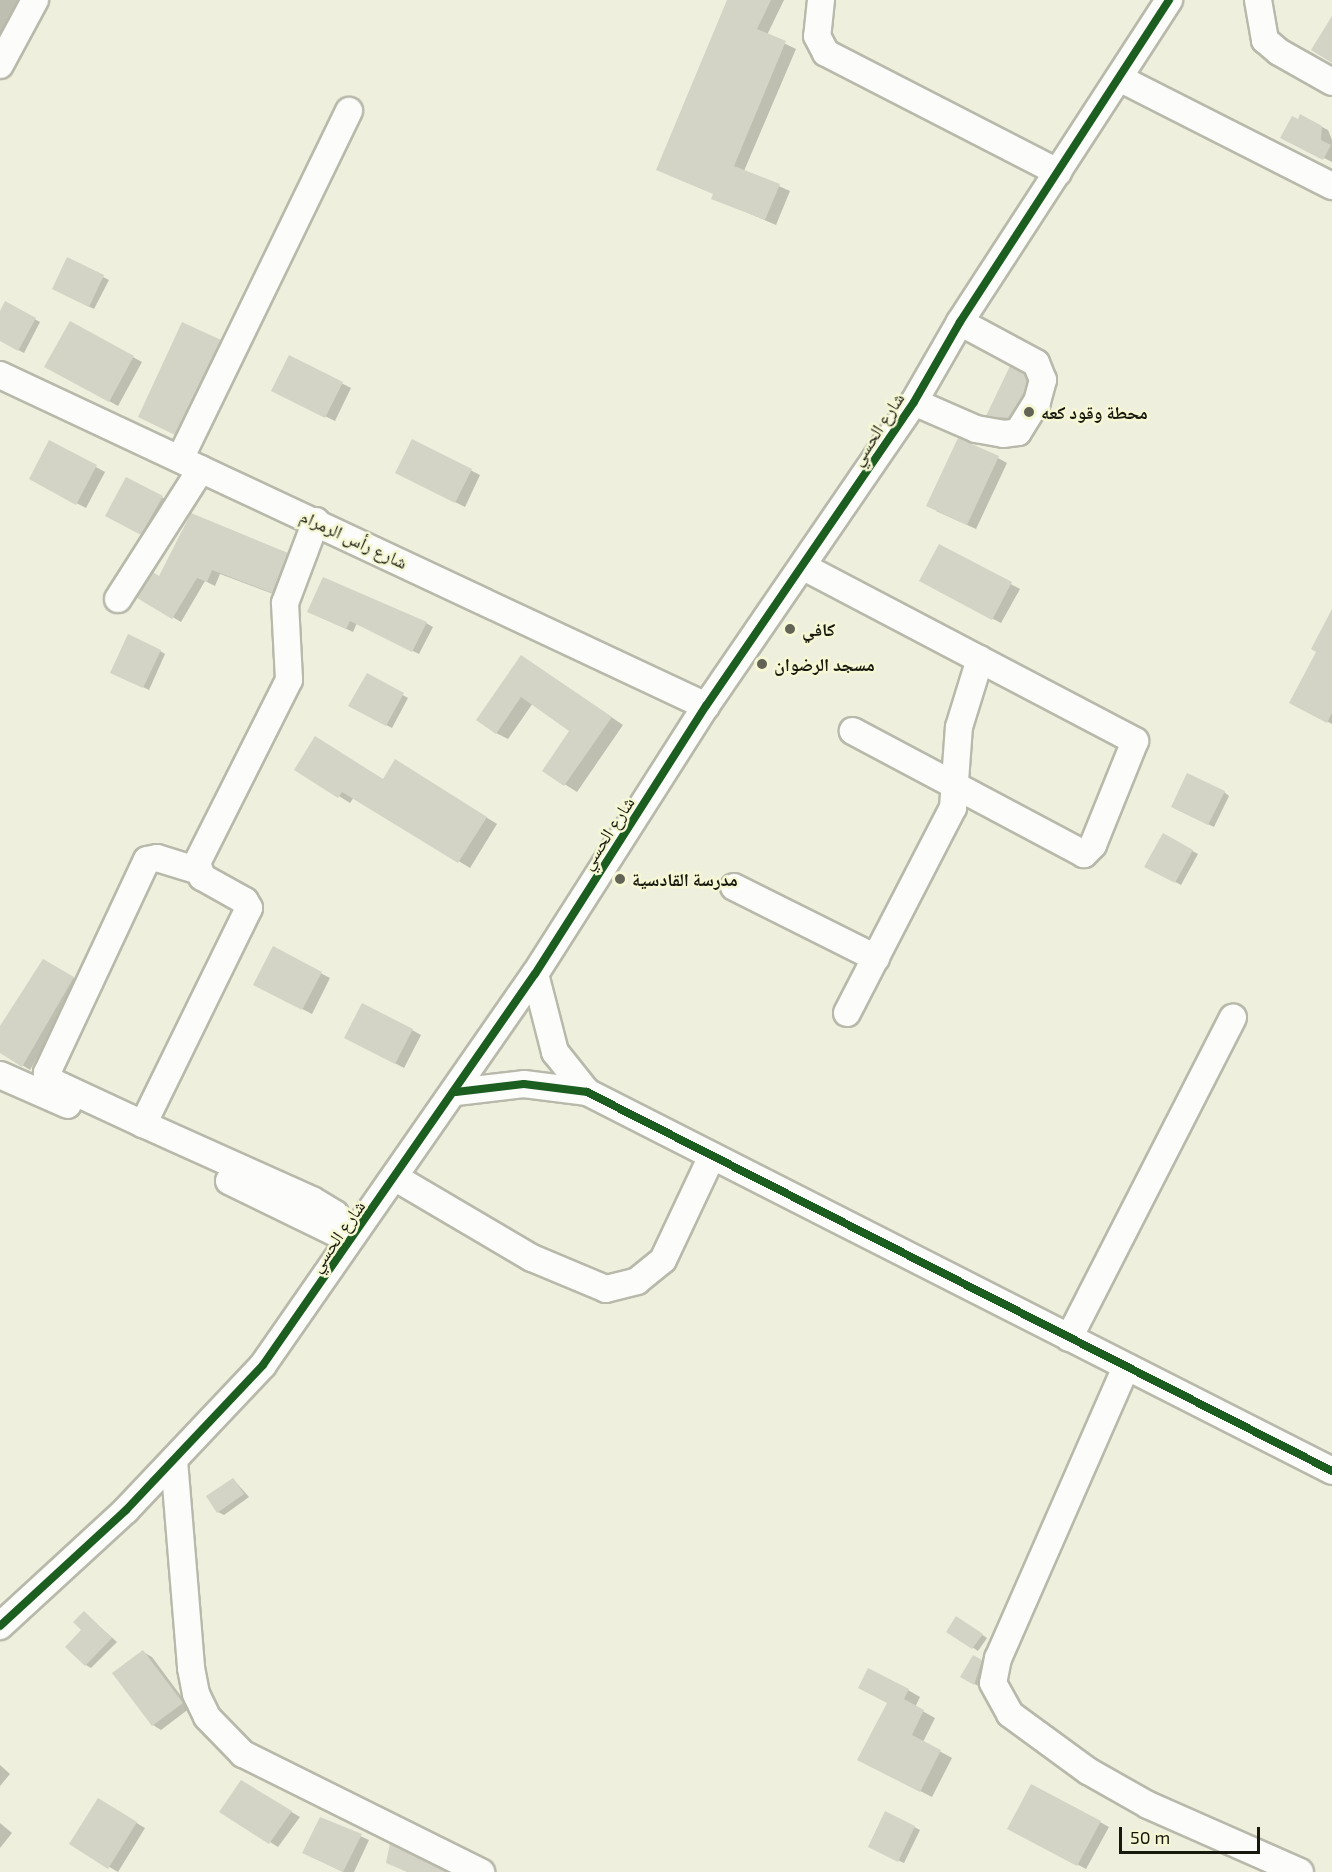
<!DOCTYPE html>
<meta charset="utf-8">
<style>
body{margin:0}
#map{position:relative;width:1332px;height:1872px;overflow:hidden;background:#eeefdd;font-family:"Exo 2","Noto Naskh Arabic",sans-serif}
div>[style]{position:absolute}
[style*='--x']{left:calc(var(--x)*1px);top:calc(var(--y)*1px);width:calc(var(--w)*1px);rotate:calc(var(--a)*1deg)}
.shadow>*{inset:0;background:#0003}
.building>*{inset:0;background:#d3d4c6}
.roads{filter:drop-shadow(2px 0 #b8b9aa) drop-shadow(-2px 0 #b8b9aa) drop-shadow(0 2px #b8b9aa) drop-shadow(0 -2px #b8b9aa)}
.minor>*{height:26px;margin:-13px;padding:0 13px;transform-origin:13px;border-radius:13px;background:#fcfdfa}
.cycleway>*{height:8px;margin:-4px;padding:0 4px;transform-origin:4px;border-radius:4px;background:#1b5e20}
.dots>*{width:16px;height:16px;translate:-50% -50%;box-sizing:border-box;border:3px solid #f5f7d5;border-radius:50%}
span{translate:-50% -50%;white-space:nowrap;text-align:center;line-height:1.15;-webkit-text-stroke:5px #f5f7d5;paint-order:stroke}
.poi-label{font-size:18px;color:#18190d;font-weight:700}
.left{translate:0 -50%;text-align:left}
.street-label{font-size:18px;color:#18190d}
.scale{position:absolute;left:1119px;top:1827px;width:141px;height:27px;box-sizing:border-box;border:3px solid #18190d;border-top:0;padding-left:8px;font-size:18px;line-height:21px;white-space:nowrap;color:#18190d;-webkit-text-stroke:4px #f5f7d5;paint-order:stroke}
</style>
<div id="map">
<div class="shadow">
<i style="clip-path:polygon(0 0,21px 0,0 41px)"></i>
<i style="clip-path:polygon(727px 0,784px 0,767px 35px,796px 49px,744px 171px,790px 191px,776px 225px,713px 198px)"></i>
<i style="clip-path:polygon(1301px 116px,1328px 130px,1332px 140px,1332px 162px,1288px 140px)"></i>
<i style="clip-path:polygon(68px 259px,109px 280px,94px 309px,59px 292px)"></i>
<i style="clip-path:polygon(5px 303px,40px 322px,24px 353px,0 340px,0 314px)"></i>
<i style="clip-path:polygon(70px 323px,142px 362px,118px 406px,46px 366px)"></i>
<i style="clip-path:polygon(182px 324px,229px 346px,184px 438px,148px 421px)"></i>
<i style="clip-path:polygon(290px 357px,351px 388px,335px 421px,282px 395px)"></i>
<i style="clip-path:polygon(1010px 368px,1033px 380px,1018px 422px,988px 415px)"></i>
<i style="clip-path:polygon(413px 441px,480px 475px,465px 507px,405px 477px)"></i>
<i style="clip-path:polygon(50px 442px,105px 472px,86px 508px,39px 484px)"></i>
<i style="clip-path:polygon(998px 458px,1007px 463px,976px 529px,936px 511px)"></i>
<i style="clip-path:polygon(126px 479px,171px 502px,151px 538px,116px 520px)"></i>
<i style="clip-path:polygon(940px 546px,1020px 589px,1001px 623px,930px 586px)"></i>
<i style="clip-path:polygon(287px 554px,295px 559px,281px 597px,220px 574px,215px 586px,205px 581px,181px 622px,139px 597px,159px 578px)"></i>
<i style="clip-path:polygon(316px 615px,426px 623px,433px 627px,419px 654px,357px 623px,353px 632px)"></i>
<i style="clip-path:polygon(1332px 626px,1332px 724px,1291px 702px)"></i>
<i style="clip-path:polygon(160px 651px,165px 654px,149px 690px,115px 673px)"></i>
<i style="clip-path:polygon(533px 664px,623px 725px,577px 792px,544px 771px,572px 730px,533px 703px,508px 739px,496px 733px)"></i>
<i style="clip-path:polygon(367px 675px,408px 698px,392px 728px,350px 706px)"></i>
<i style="clip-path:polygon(406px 767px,497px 824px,470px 868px,354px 797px,350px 803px,296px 769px,383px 780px)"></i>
<i style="clip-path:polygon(1224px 792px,1229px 796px,1214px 827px,1178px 810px)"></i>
<i style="clip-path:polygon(1163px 835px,1198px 854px,1181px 885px,1146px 866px)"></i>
<i style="clip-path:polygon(274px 949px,330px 978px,312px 1014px,264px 989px)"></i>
<i style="clip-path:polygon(43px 961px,81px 982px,30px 1070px,0 1051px,0 1029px)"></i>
<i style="clip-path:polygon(412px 1030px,421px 1035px,404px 1068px,355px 1042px)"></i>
<i style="clip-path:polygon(233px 1479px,249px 1497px,224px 1515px,218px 1512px)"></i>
<i style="clip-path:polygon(84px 1613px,117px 1642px,91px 1668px,86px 1665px)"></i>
<i style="clip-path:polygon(962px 1621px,987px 1638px,978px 1651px,948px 1631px)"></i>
<i style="clip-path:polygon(143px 1652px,152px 1657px,190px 1708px,161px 1730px,153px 1725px)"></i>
<i style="clip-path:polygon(973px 1657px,987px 1664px,980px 1687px,962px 1677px)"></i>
<i style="clip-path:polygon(908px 1690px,920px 1697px,915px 1707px,935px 1718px,923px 1742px,952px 1758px,932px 1797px,871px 1766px,888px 1703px)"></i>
<i style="clip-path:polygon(0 1765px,10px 1774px,0 1786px)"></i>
<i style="clip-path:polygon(241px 1782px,300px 1817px,278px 1847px,270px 1842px)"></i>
<i style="clip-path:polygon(98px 1800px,145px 1828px,118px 1872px,71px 1844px)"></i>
<i style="clip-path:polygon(321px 1818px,369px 1840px,354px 1872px,343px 1872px,313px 1857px)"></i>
<i style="clip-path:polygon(1100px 1822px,1109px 1827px,1086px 1869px,1018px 1833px)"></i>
<i style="clip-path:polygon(0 1823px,12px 1833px,0 1848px)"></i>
<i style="clip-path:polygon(914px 1827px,920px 1830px,904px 1863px,876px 1850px)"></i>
</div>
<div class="building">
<i style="clip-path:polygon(727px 0,771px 0,757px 29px,786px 41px,734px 166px,780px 184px,765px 220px,711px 199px,713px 194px,656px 170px)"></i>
<i style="clip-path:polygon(1332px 16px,1332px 63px,1311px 50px)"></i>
<i style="clip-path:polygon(1300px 114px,1322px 126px,1321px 140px,1331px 145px,1323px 160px,1280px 138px,1292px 116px,1298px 119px)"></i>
<i style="clip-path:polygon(67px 257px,104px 275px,89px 307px,52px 289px)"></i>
<i style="clip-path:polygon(5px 301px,36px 318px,18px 351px,0 341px,0 311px)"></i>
<i style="clip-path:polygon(70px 321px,134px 356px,109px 402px,44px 367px)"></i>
<i style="clip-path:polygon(182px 322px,221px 340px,175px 435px,138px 417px)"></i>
<i style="clip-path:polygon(289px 355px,343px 382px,325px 418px,271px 391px)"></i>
<i style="clip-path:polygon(1010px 366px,1024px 374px,1027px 381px,1023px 396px,1009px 418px,986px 416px)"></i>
<i style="clip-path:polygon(958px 438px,999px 456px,967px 525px,926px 506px)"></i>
<i style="clip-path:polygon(412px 439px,472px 469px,455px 503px,395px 473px)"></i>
<i style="clip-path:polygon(49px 440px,97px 465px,76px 505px,29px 479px)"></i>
<i style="clip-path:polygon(126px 477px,163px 496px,141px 535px,105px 516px)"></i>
<i style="clip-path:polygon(191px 513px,288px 553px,272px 593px,212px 570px,207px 582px,197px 578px,172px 619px,137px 598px,153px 572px,159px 576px)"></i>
<i style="clip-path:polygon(939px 544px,1012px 582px,992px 620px,919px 581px)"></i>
<i style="clip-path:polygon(323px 577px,427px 622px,412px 652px,350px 621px,346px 629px,307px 612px)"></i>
<i style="clip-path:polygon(1332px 609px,1332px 713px,1327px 723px,1289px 703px,1316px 652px,1311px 649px)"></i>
<i style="clip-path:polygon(128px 634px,161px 650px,143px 688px,110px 673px)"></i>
<i style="clip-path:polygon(521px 655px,612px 717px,564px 786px,542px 771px,569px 731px,521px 697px,496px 734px,476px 720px)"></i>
<i style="clip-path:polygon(367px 673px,404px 693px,386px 726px,348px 706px)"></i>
<i style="clip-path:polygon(315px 736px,383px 779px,395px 759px,487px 817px,458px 863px,342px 792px,338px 798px,294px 770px)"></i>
<i style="clip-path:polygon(1187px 773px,1225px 791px,1208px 825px,1171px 807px)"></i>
<i style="clip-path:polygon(1163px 833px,1193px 850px,1175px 883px,1144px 867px)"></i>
<i style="clip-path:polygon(273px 946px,322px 972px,302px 1010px,253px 985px)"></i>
<i style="clip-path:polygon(43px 959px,74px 977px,22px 1067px,0 1053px,0 1026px)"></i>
<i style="clip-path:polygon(362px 1003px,413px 1029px,395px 1064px,344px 1038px)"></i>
<i style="clip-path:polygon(233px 1478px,244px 1494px,217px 1513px,206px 1496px)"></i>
<i style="clip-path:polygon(84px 1611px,112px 1638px,85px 1666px,65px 1647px,81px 1630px,73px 1622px)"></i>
<i style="clip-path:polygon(956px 1616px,983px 1634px,972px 1649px,946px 1632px)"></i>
<i style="clip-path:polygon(143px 1650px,183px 1703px,152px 1726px,112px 1673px)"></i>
<i style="clip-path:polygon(973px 1655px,982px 1660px,974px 1685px,960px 1677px)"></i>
<i style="clip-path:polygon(868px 1668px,909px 1689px,904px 1699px,924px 1710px,912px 1735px,941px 1750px,920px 1792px,857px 1760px,887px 1703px,858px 1688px)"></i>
<i style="clip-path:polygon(241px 1780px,292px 1811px,269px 1844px,219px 1812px)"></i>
<i style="clip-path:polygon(1031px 1784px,1101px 1821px,1077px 1866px,1007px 1829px)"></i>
<i style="clip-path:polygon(98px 1798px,137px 1822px,108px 1869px,69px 1844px)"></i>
<i style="clip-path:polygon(885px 1811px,915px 1826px,898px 1862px,868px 1847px)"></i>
<i style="clip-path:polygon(320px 1817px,362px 1834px,343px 1872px,302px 1853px)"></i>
<i style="clip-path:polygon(390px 1843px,447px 1872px,407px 1872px,386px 1863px)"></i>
</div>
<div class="roads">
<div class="minor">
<i style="--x:821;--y:0;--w:36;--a:96"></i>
<i style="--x:817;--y:36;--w:19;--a:62"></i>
<i style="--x:826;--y:53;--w:261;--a:27.2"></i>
<i style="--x:1258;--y:0;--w:41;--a:80.1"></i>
<i style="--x:1265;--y:40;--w:18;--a:41"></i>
<i style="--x:1279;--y:52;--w:61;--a:29.5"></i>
<i style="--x:0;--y:65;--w:74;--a:-61.7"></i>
<i style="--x:1119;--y:78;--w:239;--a:26.9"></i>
<i style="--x:0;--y:375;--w:780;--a:25.12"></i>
<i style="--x:914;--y:402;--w:68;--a:23.5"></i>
<i style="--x:976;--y:429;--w:28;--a:10"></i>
<i style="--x:1004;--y:434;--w:14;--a:-8"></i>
<i style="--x:1018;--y:432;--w:36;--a:-58"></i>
<i style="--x:1037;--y:402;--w:23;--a:-75"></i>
<i style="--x:1043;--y:380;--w:18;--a:-112"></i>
<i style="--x:1036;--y:363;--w:86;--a:-151.7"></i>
<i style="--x:180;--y:459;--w:387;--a:-64.1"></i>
<i style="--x:316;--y:521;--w:88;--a:110.7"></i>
<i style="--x:285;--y:603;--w:77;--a:87"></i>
<i style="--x:289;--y:680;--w:205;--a:116.7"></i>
<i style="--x:197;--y:863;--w:15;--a:70"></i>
<i style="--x:202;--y:877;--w:49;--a:29.2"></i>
<i style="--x:245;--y:901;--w:8;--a:60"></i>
<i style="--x:249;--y:908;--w:241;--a:116.1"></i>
<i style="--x:143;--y:1124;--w:185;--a:24.2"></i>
<i style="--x:312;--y:1200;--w:27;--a:31"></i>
<i style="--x:335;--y:1214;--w:21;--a:76"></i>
<i style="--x:804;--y:567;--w:374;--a:27.7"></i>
<i style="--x:1135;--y:741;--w:112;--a:112"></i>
<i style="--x:1093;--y:845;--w:13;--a:135"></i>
<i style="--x:1084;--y:854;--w:262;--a:-152"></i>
<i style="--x:118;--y:599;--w:154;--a:-57.4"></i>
<i style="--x:734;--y:887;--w:159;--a:26.6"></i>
<i style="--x:535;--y:974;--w:81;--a:75.6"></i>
<i style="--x:555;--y:1052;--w:51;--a:51.3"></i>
<i style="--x:847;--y:1013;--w:231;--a:-62.7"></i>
<i style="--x:953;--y:808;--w:81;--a:-85.8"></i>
<i style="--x:959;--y:727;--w:71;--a:-72.8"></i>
<i style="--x:0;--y:1075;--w:74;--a:23.8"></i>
<i style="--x:456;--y:1092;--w:68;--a:-6.7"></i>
<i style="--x:524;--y:1084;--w:64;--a:7.2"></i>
<i style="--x:587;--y:1092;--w:836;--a:26.96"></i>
<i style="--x:143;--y:1124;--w:99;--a:-155"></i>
<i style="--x:53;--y:1082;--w:11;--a:-124"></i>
<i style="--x:47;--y:1073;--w:235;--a:-64.9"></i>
<i style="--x:147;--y:860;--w:10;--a:-11"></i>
<i style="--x:157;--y:858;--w:41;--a:17.1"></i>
<i style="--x:396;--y:1178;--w:158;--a:30.5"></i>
<i style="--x:532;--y:1258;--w:80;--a:22.7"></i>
<i style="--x:606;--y:1289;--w:32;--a:-14"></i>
<i style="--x:637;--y:1281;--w:33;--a:-39"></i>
<i style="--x:663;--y:1260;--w:115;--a:-64.8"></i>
<i style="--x:229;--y:1181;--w:128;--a:26"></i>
<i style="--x:1069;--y:1338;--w:360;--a:-62.9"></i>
<i style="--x:1126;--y:1367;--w:318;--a:113.7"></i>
<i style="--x:998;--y:1658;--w:25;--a:101"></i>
<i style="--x:993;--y:1683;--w:35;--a:61"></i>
<i style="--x:1010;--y:1714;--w:97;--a:36.2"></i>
<i style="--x:1088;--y:1771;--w:69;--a:29.5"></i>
<i style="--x:1148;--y:1805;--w:166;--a:23.8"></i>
<i style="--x:174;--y:1460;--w:209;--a:85.3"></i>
<i style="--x:191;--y:1668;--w:26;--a:79"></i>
<i style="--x:196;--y:1694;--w:25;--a:64"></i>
<i style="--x:207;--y:1717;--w:52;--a:45.8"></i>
<i style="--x:243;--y:1754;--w:266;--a:26.4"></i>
<i style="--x:0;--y:1626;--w:171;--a:-42.6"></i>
<i style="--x:126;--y:1510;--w:199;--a:-46.6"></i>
<i style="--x:263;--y:1365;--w:476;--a:-55.2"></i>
<i style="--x:535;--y:974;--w:318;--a:-57.5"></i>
<i style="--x:706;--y:706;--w:368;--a:-55.6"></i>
<i style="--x:914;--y:402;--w:92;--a:-60.1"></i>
<i style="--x:960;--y:322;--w:384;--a:-57"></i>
</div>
</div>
<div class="cycleway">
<i style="--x:456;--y:1092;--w:68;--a:-6.7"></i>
<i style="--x:524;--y:1084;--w:64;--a:7.2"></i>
<i style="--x:587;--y:1092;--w:836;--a:26.96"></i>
<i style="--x:0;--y:1626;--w:171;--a:-42.6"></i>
<i style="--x:126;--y:1510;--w:199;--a:-46.6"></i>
<i style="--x:263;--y:1365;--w:476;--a:-55.2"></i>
<i style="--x:535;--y:974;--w:318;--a:-57.5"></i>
<i style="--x:706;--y:706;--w:368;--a:-55.6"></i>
<i style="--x:914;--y:402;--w:92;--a:-60.1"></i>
<i style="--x:960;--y:322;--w:384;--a:-57"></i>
</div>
<div class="dots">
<i style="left:1029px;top:412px;background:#636456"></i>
<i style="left:790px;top:629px;background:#636456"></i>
<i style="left:762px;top:664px;background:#636456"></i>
<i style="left:620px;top:879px;background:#636456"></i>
</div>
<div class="poi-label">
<span class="left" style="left:1041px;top:412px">محطة وقود كعه</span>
<span class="left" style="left:802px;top:629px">كافي</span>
<span class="left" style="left:774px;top:664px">مسجد الرضوان</span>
<span class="left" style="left:632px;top:879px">مدرسة القادسية</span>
</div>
<div class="street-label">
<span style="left:877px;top:429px;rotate:-57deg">شارع الحسي</span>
<span style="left:354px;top:539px;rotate:25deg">شارع رأس الرمرام</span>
<span style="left:607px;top:833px;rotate:-57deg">شارع الحسي</span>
<span style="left:337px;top:1236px;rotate:-55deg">شارع الحسي</span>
</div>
<div class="scale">50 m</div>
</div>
